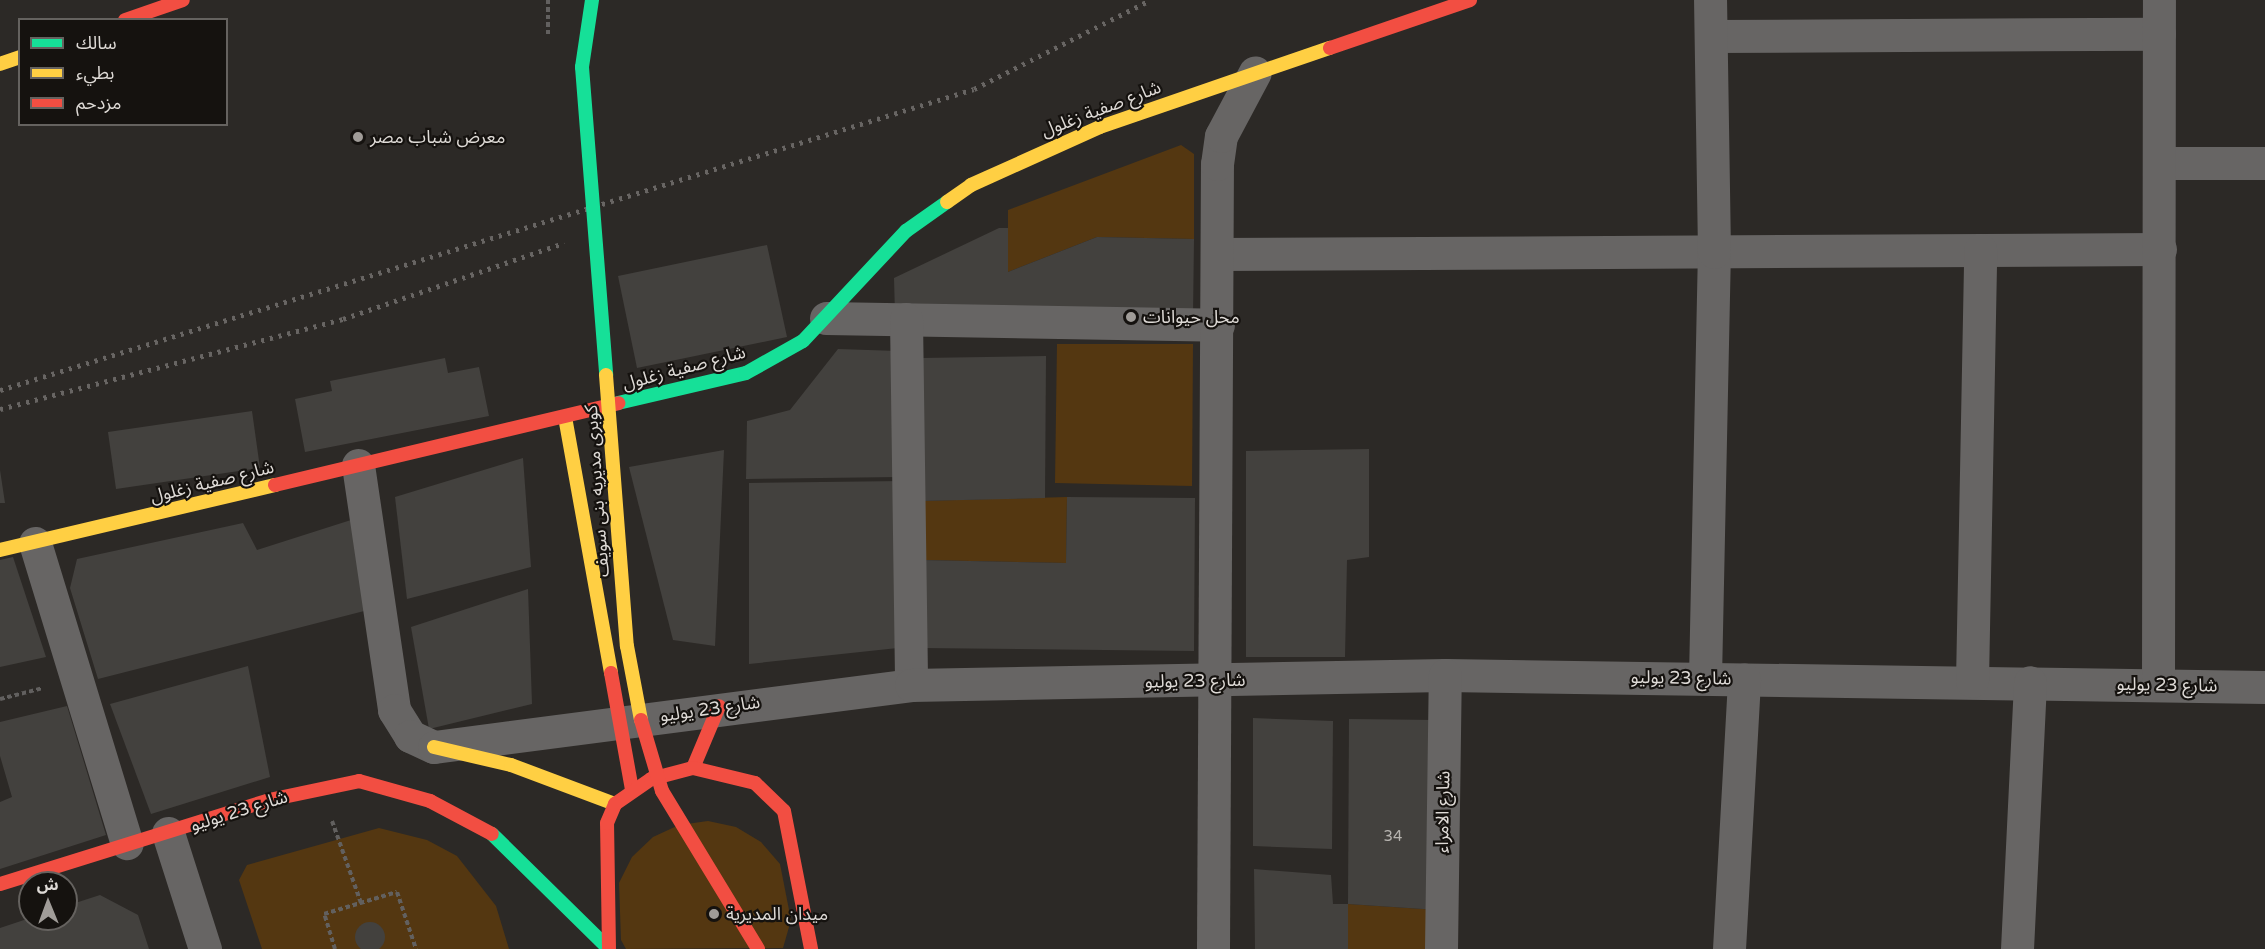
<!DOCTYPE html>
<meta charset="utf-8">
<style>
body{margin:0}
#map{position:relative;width:2265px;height:949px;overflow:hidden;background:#2c2926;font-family:"Varela Round","Noto Sans Arabic",sans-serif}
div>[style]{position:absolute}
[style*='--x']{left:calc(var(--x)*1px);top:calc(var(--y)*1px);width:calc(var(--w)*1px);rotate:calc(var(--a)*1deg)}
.green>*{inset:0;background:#543711}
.building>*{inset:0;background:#43413e}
.round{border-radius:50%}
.path>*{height:4px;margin-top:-2px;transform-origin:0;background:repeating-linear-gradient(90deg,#62605f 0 4.5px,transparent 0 7.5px)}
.street>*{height:33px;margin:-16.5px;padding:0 16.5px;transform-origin:16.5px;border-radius:16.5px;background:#676564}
.fast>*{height:14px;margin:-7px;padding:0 7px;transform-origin:7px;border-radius:7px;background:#16e098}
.slow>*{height:14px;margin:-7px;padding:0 7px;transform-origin:7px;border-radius:7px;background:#ffcf43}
.jam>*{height:14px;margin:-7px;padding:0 7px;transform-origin:7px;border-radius:7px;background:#f24e42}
.rail>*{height:4.5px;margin-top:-2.25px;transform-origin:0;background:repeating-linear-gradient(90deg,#686563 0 3px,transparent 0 9px)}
.fast-bridge>*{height:14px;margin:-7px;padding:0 7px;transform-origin:7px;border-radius:7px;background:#16e098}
.slow-bridge>*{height:14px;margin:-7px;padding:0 7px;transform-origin:7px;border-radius:7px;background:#ffcf43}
.jam-bridge>*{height:14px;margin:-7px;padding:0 7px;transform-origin:7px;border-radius:7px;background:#f24e42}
.dots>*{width:16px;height:16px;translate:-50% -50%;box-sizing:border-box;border:3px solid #15120f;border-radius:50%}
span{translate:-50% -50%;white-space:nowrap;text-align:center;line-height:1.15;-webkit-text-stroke:4.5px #15120f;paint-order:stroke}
.number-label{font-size:15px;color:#b7b4b0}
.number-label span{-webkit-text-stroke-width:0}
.street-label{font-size:18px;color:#dedad6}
.poi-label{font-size:18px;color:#dedad6}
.left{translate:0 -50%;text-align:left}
.legend{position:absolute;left:18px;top:18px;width:210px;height:108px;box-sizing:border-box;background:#15120f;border:2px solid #65625f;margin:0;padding:8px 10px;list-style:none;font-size:18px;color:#dedad6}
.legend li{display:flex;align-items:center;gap:12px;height:30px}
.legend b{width:30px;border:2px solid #65625f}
.north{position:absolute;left:18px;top:871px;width:60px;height:60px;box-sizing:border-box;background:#15120f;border:2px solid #65625f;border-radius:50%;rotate:359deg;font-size:16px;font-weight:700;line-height:24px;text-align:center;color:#dedad6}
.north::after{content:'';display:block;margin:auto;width:21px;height:27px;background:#a09c98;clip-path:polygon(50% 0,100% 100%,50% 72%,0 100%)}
</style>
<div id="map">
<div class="green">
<i style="clip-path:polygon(1181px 145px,1194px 154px,1194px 239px,1097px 237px,1008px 272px,1008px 210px)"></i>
<i style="clip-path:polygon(1057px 344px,1193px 344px,1192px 486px,1055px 483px)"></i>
<i style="clip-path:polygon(1067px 497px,1066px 563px,921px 560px,921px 501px)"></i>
<i style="clip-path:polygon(708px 821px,736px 827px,761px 842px,780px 864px,791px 920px,783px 948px,626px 949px,621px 940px,619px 883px,632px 857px,653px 837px,679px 825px)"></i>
<i style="clip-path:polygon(379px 828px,427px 840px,457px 856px,496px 906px,509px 949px,262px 949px,239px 880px,247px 865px)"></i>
<i style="clip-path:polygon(1348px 904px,1438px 910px,1436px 949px,1348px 949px)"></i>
</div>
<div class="building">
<i style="clip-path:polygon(999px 228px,1008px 228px,1008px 272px,1097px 237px,1194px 239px,1193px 317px,895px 315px,894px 278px)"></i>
<i style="clip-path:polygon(767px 245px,787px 337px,637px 368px,618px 276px)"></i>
<i style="clip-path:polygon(838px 349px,898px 351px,899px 477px,746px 479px,747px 421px,790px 410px)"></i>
<i style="clip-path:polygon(1046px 356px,1045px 498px,921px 501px,921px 358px)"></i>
<i style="clip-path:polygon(445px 358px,448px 373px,479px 367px,489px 416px,305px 452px,295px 399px,332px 391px,330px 381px)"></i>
<i style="clip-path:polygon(252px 411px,260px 468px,116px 489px,108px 432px)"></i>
<i style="clip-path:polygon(1369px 449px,1369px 557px,1347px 560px,1345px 657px,1246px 657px,1246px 451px)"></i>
<i style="clip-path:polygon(724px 450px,715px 646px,673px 640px,629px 467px)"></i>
<i style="clip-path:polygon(523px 458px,531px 567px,407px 599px,395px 497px)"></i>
<i style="clip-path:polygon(0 470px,5px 503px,0 503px)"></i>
<i style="clip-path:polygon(902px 481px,907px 647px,749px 664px,749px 483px)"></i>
<i style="clip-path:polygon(1067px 497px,1195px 498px,1194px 651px,921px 648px,921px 560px,1066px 563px)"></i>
<i style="clip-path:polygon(351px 520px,372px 609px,98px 679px,70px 588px,77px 559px,243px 523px,257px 550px)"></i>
<i style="clip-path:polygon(13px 557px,46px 657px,0 667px,0 560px)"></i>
<i style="clip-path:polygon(528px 589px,532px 704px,429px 729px,411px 627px)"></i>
<i style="clip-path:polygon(248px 666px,270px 777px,151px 814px,110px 704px)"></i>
<i style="clip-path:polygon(67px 706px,106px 835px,0 869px,0 802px,12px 797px,0 756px,0 722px)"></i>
<i style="clip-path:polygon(1253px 718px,1333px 721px,1332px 849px,1253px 846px)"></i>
<i style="clip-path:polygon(1349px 719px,1436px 720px,1438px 910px,1348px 904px)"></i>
<i style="clip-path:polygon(1254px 869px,1331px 875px,1333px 904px,1348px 904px,1348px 949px,1255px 949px)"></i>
<i style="clip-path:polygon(100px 895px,138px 915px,149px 949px,0 949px,0 928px,30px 918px,66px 919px,66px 906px)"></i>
<i class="round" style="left:355px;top:922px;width:30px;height:30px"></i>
</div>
<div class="path">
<i style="--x:548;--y:0;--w:37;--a:90"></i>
<i style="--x:0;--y:699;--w:44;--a:-14.3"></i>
<i style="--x:332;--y:821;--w:87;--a:70.5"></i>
<i style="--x:335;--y:949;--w:37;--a:-107"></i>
<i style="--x:324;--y:914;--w:76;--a:-16.8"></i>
<i style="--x:397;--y:892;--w:60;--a:71.6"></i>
</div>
<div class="street">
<i style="--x:1712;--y:36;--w:447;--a:-0.3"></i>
<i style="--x:2159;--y:163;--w:106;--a:0"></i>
<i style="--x:1217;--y:254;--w:943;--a:-0.3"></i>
<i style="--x:826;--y:318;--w:392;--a:1"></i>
<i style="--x:906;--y:319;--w:366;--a:89.2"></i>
<i style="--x:358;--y:465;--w:248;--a:81.6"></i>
<i style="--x:394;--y:710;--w:31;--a:58"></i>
<i style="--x:410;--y:736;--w:26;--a:25"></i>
<i style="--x:434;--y:747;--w:481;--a:-7.4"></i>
<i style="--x:911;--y:685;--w:534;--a:-1.07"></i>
<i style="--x:1445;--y:675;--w:820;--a:0.84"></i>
<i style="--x:35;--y:543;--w:314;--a:73"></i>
<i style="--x:1705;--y:678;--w:426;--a:-88.8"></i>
<i style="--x:1714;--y:252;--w:252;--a:-90.9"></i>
<i style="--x:1972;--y:681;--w:431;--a:-88.9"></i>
<i style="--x:2158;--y:684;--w:684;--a:-89.92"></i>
<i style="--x:168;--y:833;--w:122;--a:72.3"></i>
<i style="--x:1213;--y:949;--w:785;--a:-89.71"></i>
<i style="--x:1217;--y:164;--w:28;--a:-82"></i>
<i style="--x:1221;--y:136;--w:72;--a:-62"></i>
<i style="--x:1441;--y:949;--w:274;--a:-89.2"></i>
<i style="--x:1729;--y:949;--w:270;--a:-86.8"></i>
<i style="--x:2017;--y:949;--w:267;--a:-87.2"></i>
</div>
<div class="fast">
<i style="--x:618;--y:403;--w:131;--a:-13.2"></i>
<i style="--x:746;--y:373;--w:65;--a:-29.3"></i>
<i style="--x:803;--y:341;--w:151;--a:-46.9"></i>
<i style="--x:906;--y:231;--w:50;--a:-35.3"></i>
<i style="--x:492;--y:834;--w:163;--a:44.5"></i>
</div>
<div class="slow">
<i style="--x:0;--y:64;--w:21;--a:-19"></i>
<i style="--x:947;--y:202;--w:29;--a:-35"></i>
<i style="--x:971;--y:185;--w:141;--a:-24.2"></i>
<i style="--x:1100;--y:127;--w:243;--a:-19"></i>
<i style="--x:565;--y:417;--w:260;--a:79.8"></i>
<i style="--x:0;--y:550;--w:283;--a:-13.3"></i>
<i style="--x:434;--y:747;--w:79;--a:13.2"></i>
<i style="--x:511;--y:765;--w:111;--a:20.6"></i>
</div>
<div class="jam">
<i style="--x:125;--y:20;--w:61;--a:-19"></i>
<i style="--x:1330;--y:48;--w:148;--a:-18.9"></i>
<i style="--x:275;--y:485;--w:353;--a:-13.4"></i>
<i style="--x:611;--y:673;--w:119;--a:79.8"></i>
<i style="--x:693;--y:768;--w:67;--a:-67.2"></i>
<i style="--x:0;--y:884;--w:282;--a:-17.3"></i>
<i style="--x:269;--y:800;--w:92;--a:-11.9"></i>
<i style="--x:359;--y:781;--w:74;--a:15.7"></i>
<i style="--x:430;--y:801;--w:70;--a:28"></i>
<i style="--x:609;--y:949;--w:126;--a:-90.9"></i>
<i style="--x:607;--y:823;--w:21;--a:-67"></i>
<i style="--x:615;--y:804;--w:44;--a:-34.8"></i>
<i style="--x:651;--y:779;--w:43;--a:-14.7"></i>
<i style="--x:693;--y:768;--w:64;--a:13.6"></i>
<i style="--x:755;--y:783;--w:40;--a:44"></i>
<i style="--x:784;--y:811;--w:141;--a:78.9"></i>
</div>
<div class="rail">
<i style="--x:0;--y:390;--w:1019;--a:-17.17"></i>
<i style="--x:974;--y:89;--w:197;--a:-26.8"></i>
<i style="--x:0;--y:409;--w:355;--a:-14.7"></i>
<i style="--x:343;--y:319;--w:234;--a:-19"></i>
</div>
<div class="fast-bridge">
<i style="--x:592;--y:0;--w:68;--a:98.5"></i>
<i style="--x:582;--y:67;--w:309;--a:85.5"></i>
</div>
<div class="slow-bridge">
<i style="--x:606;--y:375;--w:272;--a:85.6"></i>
<i style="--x:627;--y:646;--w:75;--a:79.3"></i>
</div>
<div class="jam-bridge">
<i style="--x:641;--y:720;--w:74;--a:73.5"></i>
<i style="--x:662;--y:791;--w:185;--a:58.7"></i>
</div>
<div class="dots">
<i style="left:358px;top:137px;background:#a09c98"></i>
<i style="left:1131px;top:317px;background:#a09c98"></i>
<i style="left:714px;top:914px;background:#a09c98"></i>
</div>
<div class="number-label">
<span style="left:1393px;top:837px">34</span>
</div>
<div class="street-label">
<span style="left:1101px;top:109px;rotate:-21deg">شارع صفية زغلول</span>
<span style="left:684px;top:368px;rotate:-15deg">شارع صفية زغلول</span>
<span style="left:212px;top:482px;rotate:-14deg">شارع صفية زغلول</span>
<span style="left:597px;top:491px;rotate:-94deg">كوبرى مديريه بنى سويف</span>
<span style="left:1681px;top:678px;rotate:1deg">شارع 23 يوليو</span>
<span style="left:1195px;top:681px;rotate:-1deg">شارع 23 يوليو</span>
<span style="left:2167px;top:685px;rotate:1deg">شارع 23 يوليو</span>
<span style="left:710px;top:709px;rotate:-8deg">شارع 23 يوليو</span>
<span style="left:239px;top:811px;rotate:-17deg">شارع 23 يوليو</span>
<span style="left:1443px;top:812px;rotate:-89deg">شارع الامراء</span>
</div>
<div class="poi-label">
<span class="left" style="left:370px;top:137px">معرض شباب مصر</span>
<span class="left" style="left:1143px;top:317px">محل حيوانات</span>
<span class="left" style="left:726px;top:914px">ميدان المديرية</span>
</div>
<ul class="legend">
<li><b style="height:8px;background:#16e098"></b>سالك</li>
<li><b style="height:8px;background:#ffcf43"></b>بطيء</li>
<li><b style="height:8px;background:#f24e42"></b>مزدحم</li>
</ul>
<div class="north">ش</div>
</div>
